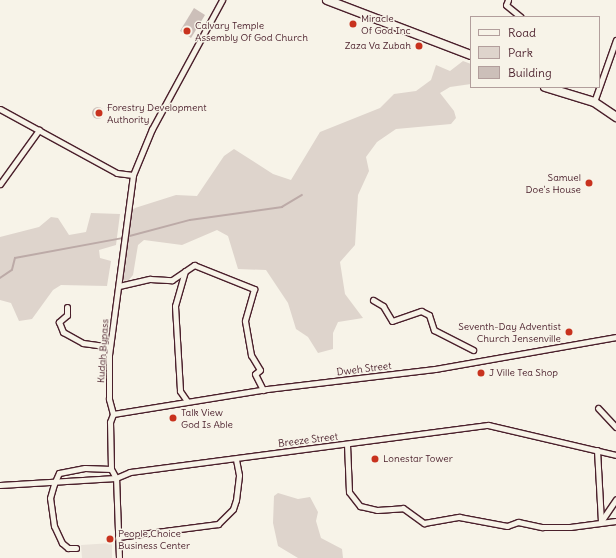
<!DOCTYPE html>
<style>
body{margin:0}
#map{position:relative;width:616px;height:558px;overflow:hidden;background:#f7f3e8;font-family:Delius,sans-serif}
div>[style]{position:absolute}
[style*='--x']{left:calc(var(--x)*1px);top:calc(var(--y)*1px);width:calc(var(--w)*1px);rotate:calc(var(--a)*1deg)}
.built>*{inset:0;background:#eae3da}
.green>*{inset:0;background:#ded4cc}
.stream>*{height:1.5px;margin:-0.75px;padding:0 0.75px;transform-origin:0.75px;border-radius:0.75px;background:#bcaaa7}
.building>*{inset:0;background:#ccbfb9}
.round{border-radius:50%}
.roads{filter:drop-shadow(1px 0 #4a1f2b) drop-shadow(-1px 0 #4a1f2b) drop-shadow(0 1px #4a1f2b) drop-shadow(0 -1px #4a1f2b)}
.minor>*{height:5px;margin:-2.5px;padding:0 2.5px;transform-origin:2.5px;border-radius:2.5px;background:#f7f3e8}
.highway>*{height:8px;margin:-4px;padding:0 4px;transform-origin:4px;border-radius:4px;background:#f7f3e8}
.dots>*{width:11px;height:11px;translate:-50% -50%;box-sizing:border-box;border:2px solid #f7f3e8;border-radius:50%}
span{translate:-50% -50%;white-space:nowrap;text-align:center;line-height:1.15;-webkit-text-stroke:3px #f7f3e8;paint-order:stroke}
.poi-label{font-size:10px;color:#4a1f2b}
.left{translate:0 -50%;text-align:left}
.right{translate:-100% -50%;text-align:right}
.street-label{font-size:10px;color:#4a1f2b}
.legend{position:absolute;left:470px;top:16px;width:130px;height:72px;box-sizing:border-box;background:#f7f3e8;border:1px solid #b29e9c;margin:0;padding:5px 7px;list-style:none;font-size:12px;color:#4a1f2b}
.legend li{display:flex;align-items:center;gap:8px;height:20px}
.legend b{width:20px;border:1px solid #b29e9c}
</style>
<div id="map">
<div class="built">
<i style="clip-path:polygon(112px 543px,112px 558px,82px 558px,81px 545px)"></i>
</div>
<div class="green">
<i style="clip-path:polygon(463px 61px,471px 64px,471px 84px,450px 87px,440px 93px,454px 111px,456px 118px,451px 124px,396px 129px,377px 142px,366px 157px,369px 171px,358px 195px,355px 245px,340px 262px,345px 294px,363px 318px,338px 322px,333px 333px,333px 349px,318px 353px,308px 337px,296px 329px,288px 303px,266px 270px,238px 269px,228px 236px,217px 230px,182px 245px,144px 240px,138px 245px,133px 275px,128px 281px,122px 280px,128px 214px,135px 208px,176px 195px,197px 196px,224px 156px,234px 149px,273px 174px,291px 180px,320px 132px,380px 108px,394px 94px,416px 91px,431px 80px,436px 65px,450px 71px)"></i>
<i style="clip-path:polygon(91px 213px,120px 214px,116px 245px,99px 250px,100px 258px,111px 261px,107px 286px,61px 285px,53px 290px,32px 319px,19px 321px,11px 303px,0 300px,0 237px,39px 227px,51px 217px,58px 218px,69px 235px,86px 232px)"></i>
<i style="clip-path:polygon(278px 493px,298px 499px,310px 497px,318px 512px,316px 521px,321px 538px,342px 549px,343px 558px,298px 558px,278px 546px,273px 523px,274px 496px)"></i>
</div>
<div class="stream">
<i style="--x:126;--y:237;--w:66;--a:-14.9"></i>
<i style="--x:190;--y:220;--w:93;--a:-8"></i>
<i style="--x:282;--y:207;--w:23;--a:-31"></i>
<i style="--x:0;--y:278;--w:14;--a:-34"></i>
<i style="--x:12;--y:270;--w:12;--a:-76"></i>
<i style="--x:15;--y:258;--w:110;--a:-10.5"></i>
</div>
<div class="building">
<i style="clip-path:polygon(194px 8px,205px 15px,191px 38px,180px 31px)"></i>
<i class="round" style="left:92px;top:107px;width:12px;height:12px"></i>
</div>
<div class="roads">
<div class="minor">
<i style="--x:508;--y:0;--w:5;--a:112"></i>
<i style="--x:506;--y:5;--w:19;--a:39"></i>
<i style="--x:594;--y:102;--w:66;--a:-70.5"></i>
<i style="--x:0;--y:109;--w:133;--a:28.7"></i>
<i style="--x:117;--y:173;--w:16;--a:7"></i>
<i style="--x:0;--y:184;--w:67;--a:-54.2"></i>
<i style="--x:185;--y:271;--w:36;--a:106"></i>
<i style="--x:175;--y:306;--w:85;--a:86.6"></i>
<i style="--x:180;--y:391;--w:12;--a:55"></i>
<i style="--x:119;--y:286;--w:32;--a:-13"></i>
<i style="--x:150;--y:279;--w:22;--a:3"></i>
<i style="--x:172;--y:280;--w:27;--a:-34"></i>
<i style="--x:194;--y:265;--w:65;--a:21.8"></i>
<i style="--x:254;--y:289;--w:33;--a:106"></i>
<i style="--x:245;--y:321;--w:35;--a:80"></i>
<i style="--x:251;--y:355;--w:17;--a:59"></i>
<i style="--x:260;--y:370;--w:6;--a:141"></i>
<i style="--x:255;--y:374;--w:18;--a:63"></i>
<i style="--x:373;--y:300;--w:12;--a:31"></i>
<i style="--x:383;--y:306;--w:17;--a:59"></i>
<i style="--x:392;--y:321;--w:31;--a:-19"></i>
<i style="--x:421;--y:311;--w:9;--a:27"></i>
<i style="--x:429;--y:315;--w:16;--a:72"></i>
<i style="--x:434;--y:330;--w:44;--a:27.1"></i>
<i style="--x:67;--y:307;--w:8;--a:90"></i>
<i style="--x:67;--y:315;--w:11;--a:139"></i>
<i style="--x:59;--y:322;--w:11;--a:68"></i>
<i style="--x:63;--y:332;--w:23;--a:29"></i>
<i style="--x:83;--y:343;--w:27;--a:8"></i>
<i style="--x:598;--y:408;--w:26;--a:47"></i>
<i style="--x:113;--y:414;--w:156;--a:-9.2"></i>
<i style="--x:267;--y:389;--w:169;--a:-6.8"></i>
<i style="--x:435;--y:369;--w:184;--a:-10"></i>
<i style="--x:347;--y:444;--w:48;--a:87.6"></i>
<i style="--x:349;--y:492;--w:18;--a:52"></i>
<i style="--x:360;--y:506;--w:17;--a:13"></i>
<i style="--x:377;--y:510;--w:26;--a:-4"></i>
<i style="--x:403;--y:508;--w:26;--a:36"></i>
<i style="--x:424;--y:523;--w:36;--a:-10"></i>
<i style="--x:459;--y:517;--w:49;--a:10.6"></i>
<i style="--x:507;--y:526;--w:12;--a:-20"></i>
<i style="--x:518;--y:522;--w:25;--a:12"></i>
<i style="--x:542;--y:527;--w:28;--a:0"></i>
<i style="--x:570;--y:527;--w:46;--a:-7.4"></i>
<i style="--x:597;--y:450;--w:71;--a:86.8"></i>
<i style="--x:0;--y:485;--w:116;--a:-3.5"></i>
<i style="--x:116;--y:478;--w:15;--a:-23"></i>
<i style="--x:130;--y:472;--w:361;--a:-7.5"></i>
<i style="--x:488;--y:425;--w:131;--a:13.2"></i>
<i style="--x:602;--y:520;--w:25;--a:-56"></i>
<i style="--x:118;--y:537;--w:101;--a:-7.4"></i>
<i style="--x:218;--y:524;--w:21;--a:-45"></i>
<i style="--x:233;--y:509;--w:9;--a:-72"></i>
<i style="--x:236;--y:500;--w:25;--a:-83"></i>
<i style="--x:239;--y:475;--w:15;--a:-101"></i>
<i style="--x:76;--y:548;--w:8;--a:180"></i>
<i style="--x:68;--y:548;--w:8;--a:-140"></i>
<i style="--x:62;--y:543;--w:19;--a:-115"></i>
<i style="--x:54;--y:526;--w:28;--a:-98"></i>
<i style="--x:50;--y:498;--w:15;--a:-74"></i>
<i style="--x:54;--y:484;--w:12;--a:-66"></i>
<i style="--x:59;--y:473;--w:26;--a:-11"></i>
<i style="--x:85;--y:468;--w:26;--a:2"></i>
<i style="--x:119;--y:558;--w:80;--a:-92.1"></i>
<i style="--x:116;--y:478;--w:10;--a:-119"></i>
<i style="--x:111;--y:469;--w:47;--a:-91.2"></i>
<i style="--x:110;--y:422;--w:9;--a:-69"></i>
<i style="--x:113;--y:414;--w:16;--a:-105"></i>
<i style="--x:109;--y:399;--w:44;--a:-90"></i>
<i style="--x:109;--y:355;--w:182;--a:-82.4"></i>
<i style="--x:133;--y:175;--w:50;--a:-67.6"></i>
<i style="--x:152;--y:129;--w:147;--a:-61.5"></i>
</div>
<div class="highway">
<i style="--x:327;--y:0;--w:154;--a:20.9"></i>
<i style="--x:545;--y:87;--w:51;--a:17"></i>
<i style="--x:594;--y:102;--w:27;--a:34"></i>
</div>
</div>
<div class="dots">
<i style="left:353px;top:24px;background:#c8321e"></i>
<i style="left:187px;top:31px;background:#c8321e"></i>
<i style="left:419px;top:46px;background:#c8321e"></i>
<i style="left:99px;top:113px;background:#c8321e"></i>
<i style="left:589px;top:183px;background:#c8321e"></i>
<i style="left:569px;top:332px;background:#c8321e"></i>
<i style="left:481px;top:373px;background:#c8321e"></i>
<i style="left:173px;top:418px;background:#c8321e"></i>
<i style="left:375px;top:459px;background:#c8321e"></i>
<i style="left:110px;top:539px;background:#c8321e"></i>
</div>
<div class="poi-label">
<span class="left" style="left:361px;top:24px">Miracle<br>Of God Inc</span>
<span class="left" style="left:195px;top:31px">Calvary Temple<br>Assembly Of God Church</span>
<span class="right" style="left:411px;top:46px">Zaza Va Zubah</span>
<span class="left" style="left:107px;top:113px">Forestry Development<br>Authority</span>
<span class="right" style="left:581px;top:183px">Samuel<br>Doe's House</span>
<span class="right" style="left:561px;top:332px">Seventh-Day Adventist<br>Church Jensenville</span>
<span class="left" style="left:489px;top:373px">J Ville Tea Shop</span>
<span class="left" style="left:181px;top:418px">Talk View<br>God Is Able</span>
<span class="left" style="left:383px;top:459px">Lonestar Tower</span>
<span class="left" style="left:118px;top:539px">People Choice<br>Business Center</span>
</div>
<div class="street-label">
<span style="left:103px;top:351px;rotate:-86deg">Kudah Bypass</span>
<span style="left:364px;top:369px;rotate:-7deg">Dweh Street</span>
<span style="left:308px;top:440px;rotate:-7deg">Breeze Street</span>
</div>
<ul class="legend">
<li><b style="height:5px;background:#f7f3e8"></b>Road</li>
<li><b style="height:11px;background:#ded4cc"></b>Park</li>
<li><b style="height:11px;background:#ccbfb9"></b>Building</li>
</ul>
</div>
